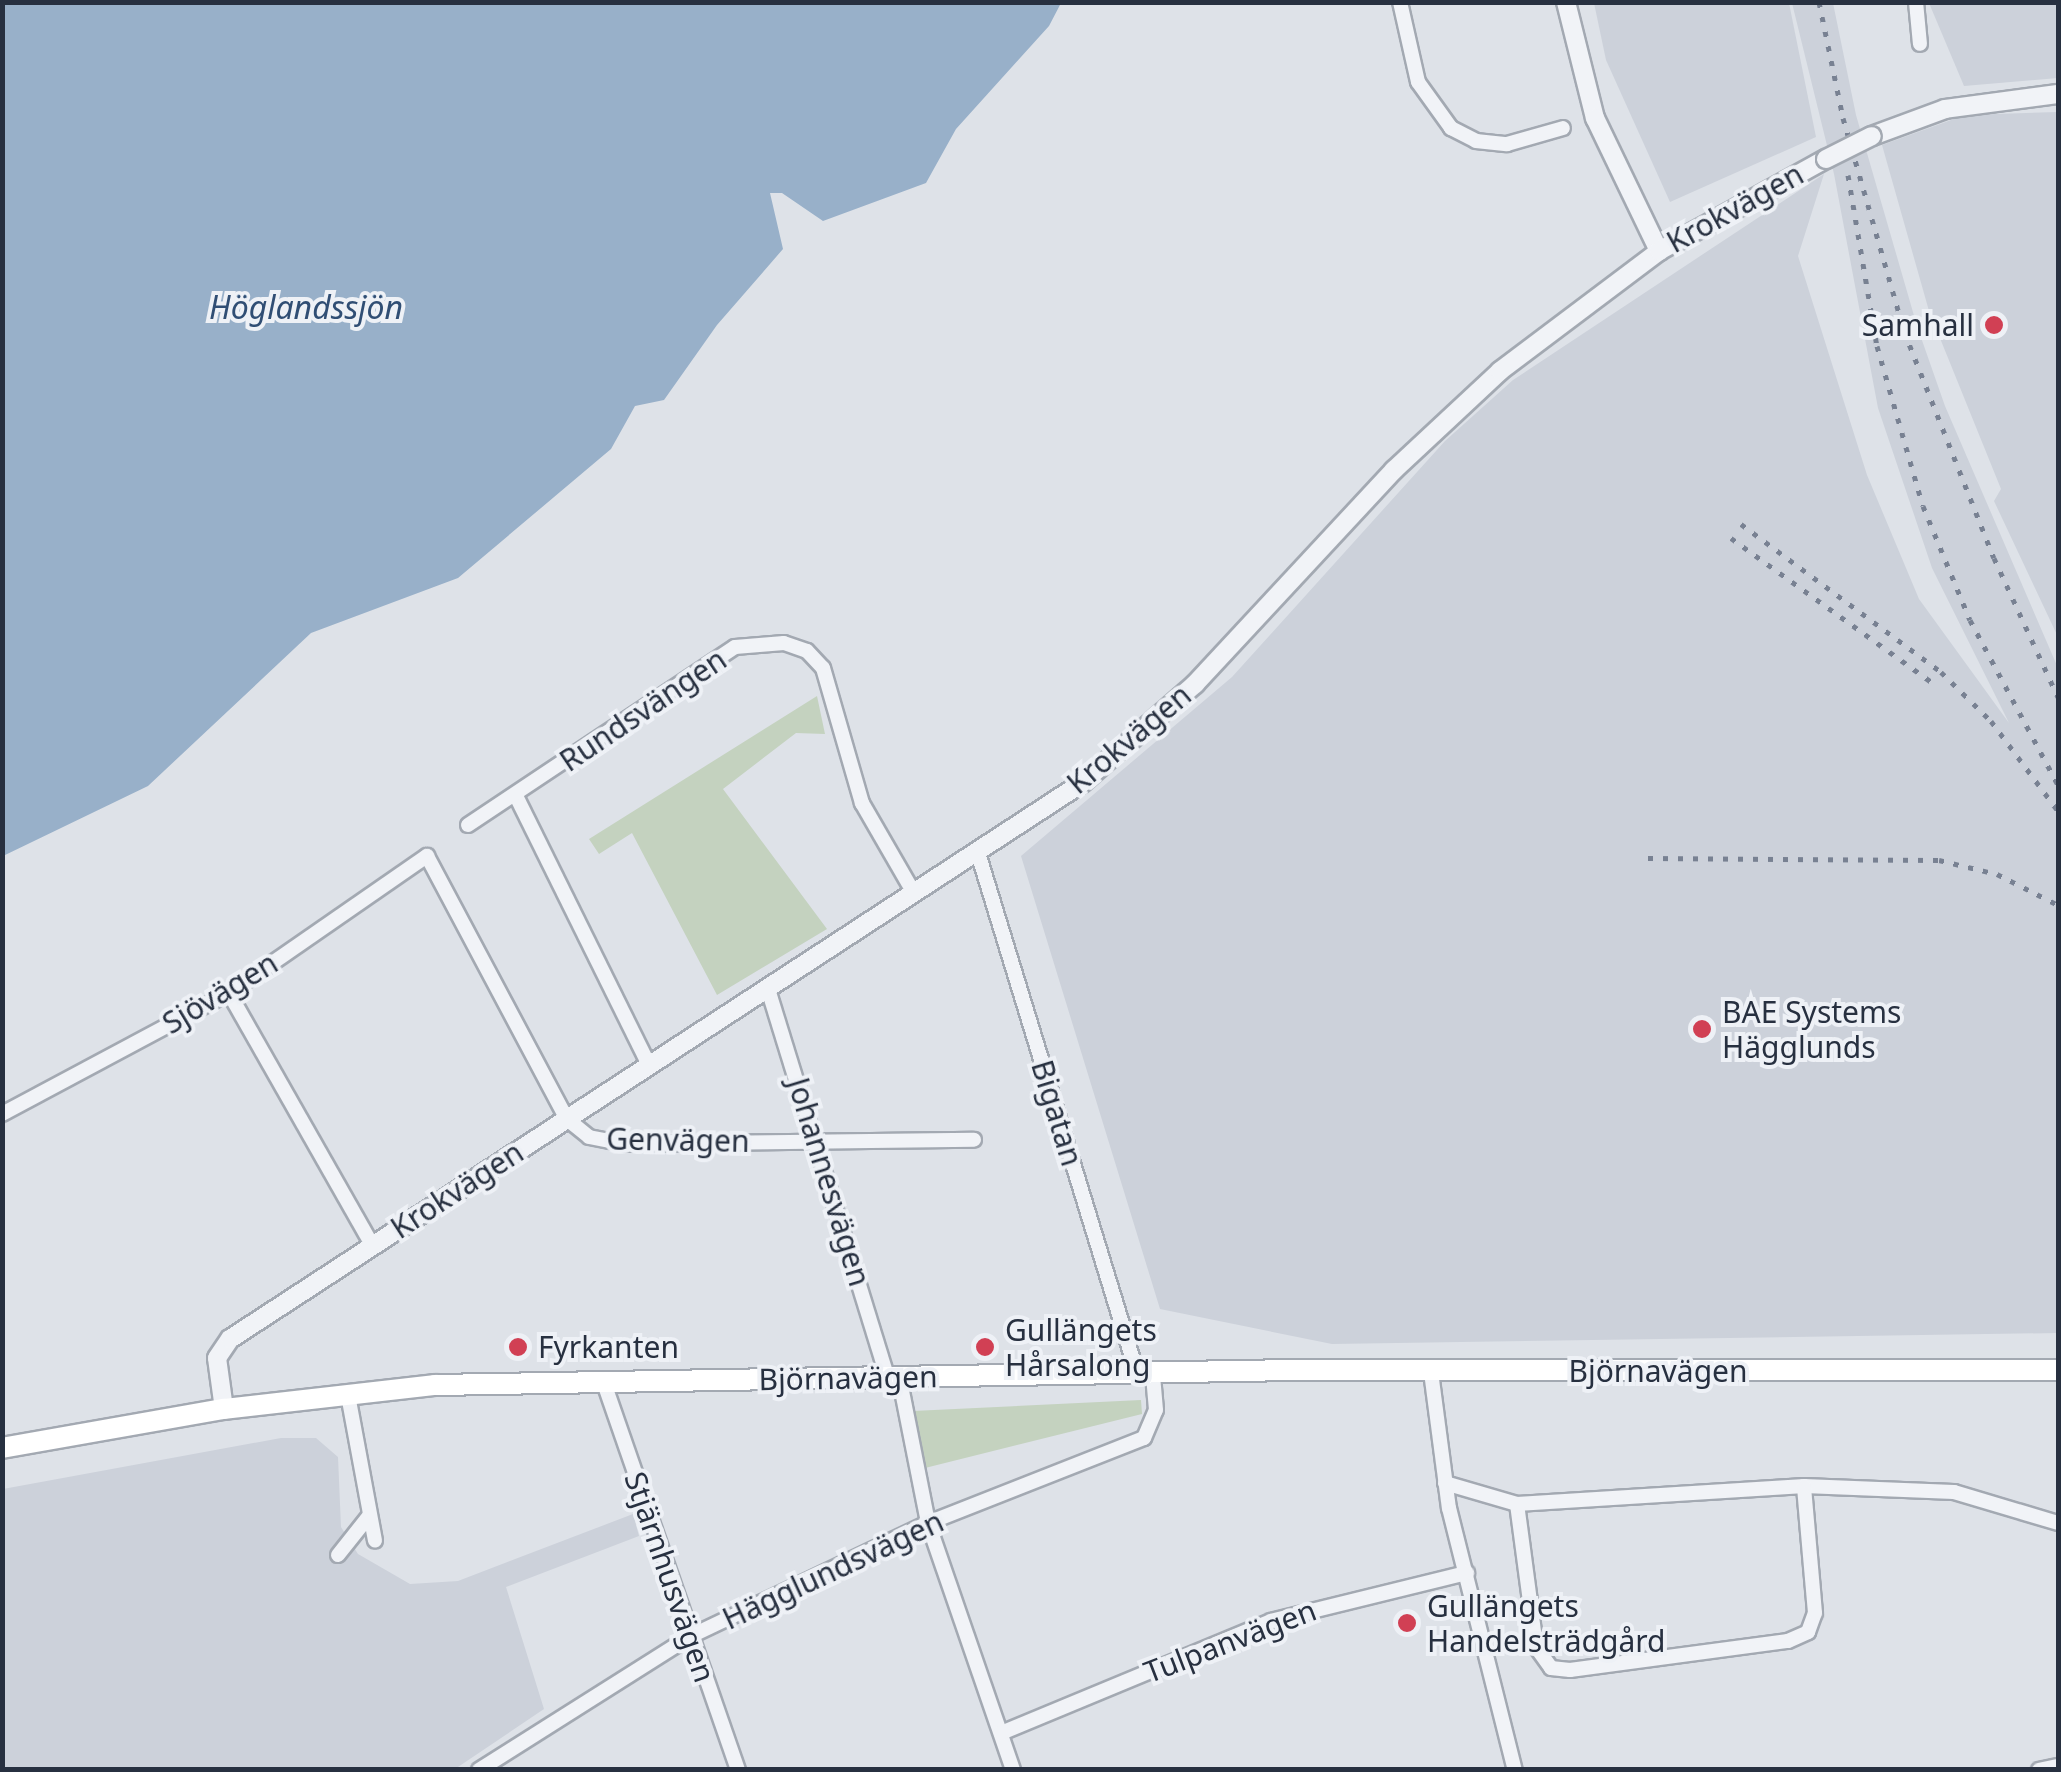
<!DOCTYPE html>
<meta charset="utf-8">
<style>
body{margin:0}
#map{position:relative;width:2061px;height:1772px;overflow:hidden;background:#dee2e8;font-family:"Noto Sans",sans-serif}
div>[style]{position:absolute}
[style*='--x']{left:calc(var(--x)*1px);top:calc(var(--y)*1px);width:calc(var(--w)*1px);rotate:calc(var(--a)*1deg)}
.built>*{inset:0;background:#ccd1da}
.green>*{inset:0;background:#c4d2bf}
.water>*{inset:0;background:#98b0c9}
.roads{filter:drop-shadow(2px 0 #a3a9b2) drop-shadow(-2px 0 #a3a9b2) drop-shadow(0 2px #a3a9b2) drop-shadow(0 -2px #a3a9b2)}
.minor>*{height:14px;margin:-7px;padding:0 7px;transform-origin:7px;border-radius:7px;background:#f1f3f7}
.tertiary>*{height:18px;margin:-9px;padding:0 9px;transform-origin:9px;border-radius:9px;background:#f1f3f7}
.secondary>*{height:20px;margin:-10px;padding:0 10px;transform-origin:10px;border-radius:10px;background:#fff}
.rail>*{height:5px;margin-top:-2.5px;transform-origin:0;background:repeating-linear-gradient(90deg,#788192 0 5px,transparent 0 15px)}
.bridges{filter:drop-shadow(2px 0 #a3a9b2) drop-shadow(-2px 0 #a3a9b2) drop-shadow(0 2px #a3a9b2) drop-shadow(0 -2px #a3a9b2)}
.tertiary-bridge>*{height:18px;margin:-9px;padding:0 9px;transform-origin:9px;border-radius:9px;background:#f1f3f7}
.dots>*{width:28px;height:28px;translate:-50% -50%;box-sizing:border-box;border:5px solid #eef1f6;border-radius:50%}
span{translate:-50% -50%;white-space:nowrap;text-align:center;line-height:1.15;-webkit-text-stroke:8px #eef1f6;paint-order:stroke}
.street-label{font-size:30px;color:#273040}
.poi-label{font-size:30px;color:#273040}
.right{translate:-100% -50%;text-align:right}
.left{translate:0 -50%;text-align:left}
.water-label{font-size:32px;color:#304e74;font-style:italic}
.frame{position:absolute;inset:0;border:5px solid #273040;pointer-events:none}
</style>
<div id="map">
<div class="built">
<i style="clip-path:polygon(1594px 3px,1789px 3px,1816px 137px,1670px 202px,1606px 60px)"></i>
<i style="clip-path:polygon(1792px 3px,1833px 3px,1856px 115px,1917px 326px,1945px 406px,2058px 668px,2058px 1333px,1332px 1344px,1160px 1309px,1021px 856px,1232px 677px,1445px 441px,1513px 380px,1824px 174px,1798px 256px,1867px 475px,1919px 599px,2009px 723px,1932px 568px,1878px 408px,1834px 174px)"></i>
<i style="clip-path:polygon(1929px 3px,2058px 3px,2058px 78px,1964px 86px)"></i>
<i style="clip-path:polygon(2058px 112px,2058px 637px,1994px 501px,2001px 489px,1929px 311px,1882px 145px,1965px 115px)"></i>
<i style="clip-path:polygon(281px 1438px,316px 1438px,338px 1457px,341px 1527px,358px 1554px,410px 1584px,458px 1581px,633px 1514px,639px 1536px,506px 1587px,544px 1709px,455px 1769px,3px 1770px,3px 1489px)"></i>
</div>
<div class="green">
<i style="clip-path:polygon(817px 696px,825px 734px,796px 733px,723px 789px,827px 929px,717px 995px,632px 833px,599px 854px,589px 839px)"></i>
<i style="clip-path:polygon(1141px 1400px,1142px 1414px,921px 1469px,913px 1411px)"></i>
</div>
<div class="water">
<i style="clip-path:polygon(3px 2px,1061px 2px,1061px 3px,1049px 26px,956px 129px,926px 183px,823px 221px,782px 193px,770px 193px,783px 249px,717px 325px,664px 400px,635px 406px,611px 449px,458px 578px,311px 633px,148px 786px,3px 856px)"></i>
</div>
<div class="roads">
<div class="minor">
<i style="--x:1400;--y:2;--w:82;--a:77.3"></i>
<i style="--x:1418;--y:82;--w:57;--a:54.3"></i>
<i style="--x:1451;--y:128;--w:28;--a:27"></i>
<i style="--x:1476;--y:141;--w:31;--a:6"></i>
<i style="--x:1507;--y:144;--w:58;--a:-15.9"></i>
<i style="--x:1916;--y:2;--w:42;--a:84.6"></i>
<i style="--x:516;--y:796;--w:300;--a:63.7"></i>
<i style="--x:468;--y:825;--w:321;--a:-33.7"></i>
<i style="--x:735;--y:647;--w:49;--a:-4.7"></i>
<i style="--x:784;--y:643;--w:24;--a:19"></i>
<i style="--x:807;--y:651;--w:23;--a:47"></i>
<i style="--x:823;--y:668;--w:141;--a:73.9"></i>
<i style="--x:862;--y:803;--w:104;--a:60"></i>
<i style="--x:978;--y:853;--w:544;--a:73"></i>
<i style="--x:768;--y:989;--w:405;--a:72.9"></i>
<i style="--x:229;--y:993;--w:290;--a:60.4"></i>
<i style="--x:2;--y:1114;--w:257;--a:-28.1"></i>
<i style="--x:229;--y:993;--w:241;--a:-34.7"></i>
<i style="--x:427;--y:856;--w:298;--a:62"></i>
<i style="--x:567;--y:1119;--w:28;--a:39"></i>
<i style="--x:589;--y:1137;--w:36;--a:11"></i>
<i style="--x:624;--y:1144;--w:350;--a:-0.7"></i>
<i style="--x:1431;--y:1372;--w:137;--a:82.5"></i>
<i style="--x:1449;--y:1508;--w:270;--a:75.9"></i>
<i style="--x:899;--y:1376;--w:150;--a:78.8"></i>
<i style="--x:928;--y:1523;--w:261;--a:71"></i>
<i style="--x:604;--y:1383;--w:410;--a:70.9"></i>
<i style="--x:348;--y:1395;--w:148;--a:79.5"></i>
<i style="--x:1445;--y:1483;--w:75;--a:16.3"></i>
<i style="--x:1517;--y:1504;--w:288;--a:-3.6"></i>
<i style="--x:1804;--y:1486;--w:150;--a:2.3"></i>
<i style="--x:1954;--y:1492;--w:109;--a:16.6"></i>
<i style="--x:1517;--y:1504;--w:144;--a:82.4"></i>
<i style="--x:1536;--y:1647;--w:26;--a:54"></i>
<i style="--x:1551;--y:1668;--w:19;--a:6"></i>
<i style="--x:1570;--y:1670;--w:220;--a:-7.6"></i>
<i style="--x:1788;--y:1641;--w:22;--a:-24"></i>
<i style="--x:1808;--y:1632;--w:20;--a:-70"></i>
<i style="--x:1815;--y:1613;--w:127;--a:-95"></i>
<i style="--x:338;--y:1555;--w:50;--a:-51.5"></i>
<i style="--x:1001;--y:1733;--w:292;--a:-22.5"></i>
<i style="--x:1271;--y:1621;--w:202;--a:-13.8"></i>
<i style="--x:479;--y:1770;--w:251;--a:-32.3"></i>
<i style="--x:691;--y:1636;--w:263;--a:-25.5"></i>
<i style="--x:928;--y:1523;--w:232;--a:-21.5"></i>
<i style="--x:1144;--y:1438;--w:30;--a:-67"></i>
<i style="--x:1156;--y:1410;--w:38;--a:-95"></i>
<i style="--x:2039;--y:1770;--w:19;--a:-12"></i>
</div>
<div class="tertiary">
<i style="--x:1566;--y:2;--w:120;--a:76"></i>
<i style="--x:1595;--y:118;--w:148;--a:64.3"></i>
<i style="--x:1872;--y:136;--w:78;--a:-20.3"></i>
<i style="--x:1945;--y:109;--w:114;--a:-7.6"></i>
<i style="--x:224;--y:1409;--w:51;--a:-97.8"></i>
<i style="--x:217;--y:1358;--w:23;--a:-56"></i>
<i style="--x:230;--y:1339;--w:1017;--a:-33.13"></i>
<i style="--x:1082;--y:783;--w:150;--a:-41.2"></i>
<i style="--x:1195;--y:684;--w:292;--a:-47.1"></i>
<i style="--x:1394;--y:470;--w:145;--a:-43"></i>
<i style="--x:1500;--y:371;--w:199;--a:-37"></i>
<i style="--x:1659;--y:251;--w:191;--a:-28.9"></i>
</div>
<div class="secondary">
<i style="--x:2;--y:1448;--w:225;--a:-10"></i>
<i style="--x:224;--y:1409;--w:212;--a:-6.5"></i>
<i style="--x:435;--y:1385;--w:857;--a:-1"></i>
<i style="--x:1292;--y:1370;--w:766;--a:0"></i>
</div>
</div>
<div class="rail">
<i style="--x:1819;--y:2;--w:118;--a:78.3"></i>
<i style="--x:1843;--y:118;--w:222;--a:74"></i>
<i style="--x:1904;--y:331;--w:244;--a:68.4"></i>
<i style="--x:1994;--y:558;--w:153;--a:65.3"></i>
<i style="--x:1848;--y:175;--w:173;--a:80.4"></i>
<i style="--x:1877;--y:346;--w:166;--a:74"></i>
<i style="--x:1923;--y:506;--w:123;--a:67.6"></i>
<i style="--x:1970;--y:620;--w:187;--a:61.9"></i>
<i style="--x:1741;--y:524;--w:249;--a:36.5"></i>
<i style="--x:1941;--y:672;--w:70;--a:44.4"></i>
<i style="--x:1991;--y:721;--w:112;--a:53.3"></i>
<i style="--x:1731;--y:538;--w:250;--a:35.7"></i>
<i style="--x:1648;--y:858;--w:291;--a:0.4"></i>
<i style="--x:1939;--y:860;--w:60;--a:13.6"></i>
<i style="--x:1997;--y:874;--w:68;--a:26.9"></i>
</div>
<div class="bridges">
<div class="tertiary-bridge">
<i style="--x:1826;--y:159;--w:51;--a:-26.6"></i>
</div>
</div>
<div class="dots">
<i style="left:1994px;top:325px;background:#d14054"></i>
<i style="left:1702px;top:1029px;background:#d14054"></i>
<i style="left:518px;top:1347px;background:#d14054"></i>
<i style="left:985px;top:1347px;background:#d14054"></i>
<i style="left:1407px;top:1623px;background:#d14054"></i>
</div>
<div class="street-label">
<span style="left:1735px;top:208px;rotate:-29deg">Krokvägen</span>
<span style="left:643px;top:710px;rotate:-34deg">Rundsvängen</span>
<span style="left:1129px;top:739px;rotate:-40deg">Krokvägen</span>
<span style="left:220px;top:993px;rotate:-31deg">Sjövägen</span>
<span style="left:1057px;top:1113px;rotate:73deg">Bigatan</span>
<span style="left:678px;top:1140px;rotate:1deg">Genvägen</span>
<span style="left:829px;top:1182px;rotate:73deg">Johannesvägen</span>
<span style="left:457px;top:1190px;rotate:-33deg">Krokvägen</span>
<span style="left:1658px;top:1371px">Björnavägen</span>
<span style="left:848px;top:1378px;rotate:-1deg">Björnavägen</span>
<span style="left:833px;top:1570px;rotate:-25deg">Hägglundsvägen</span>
<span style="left:670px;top:1577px;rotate:71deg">Stjärnhusvägen</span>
<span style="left:1230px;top:1641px;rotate:-21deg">Tulpanvägen</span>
</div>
<div class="poi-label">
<span class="right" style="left:1974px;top:325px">Samhall</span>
<span class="left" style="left:1722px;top:1029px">BAE Systems<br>Hägglunds</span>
<span class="left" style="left:1005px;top:1347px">Gullängets<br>Hårsalong</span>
<span class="left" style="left:538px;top:1347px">Fyrkanten</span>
<span class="left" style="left:1427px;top:1623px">Gullängets<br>Handelsträdgård</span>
</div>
<div class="water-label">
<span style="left:306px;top:307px">Höglandssjön</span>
</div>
<div class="frame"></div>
</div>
